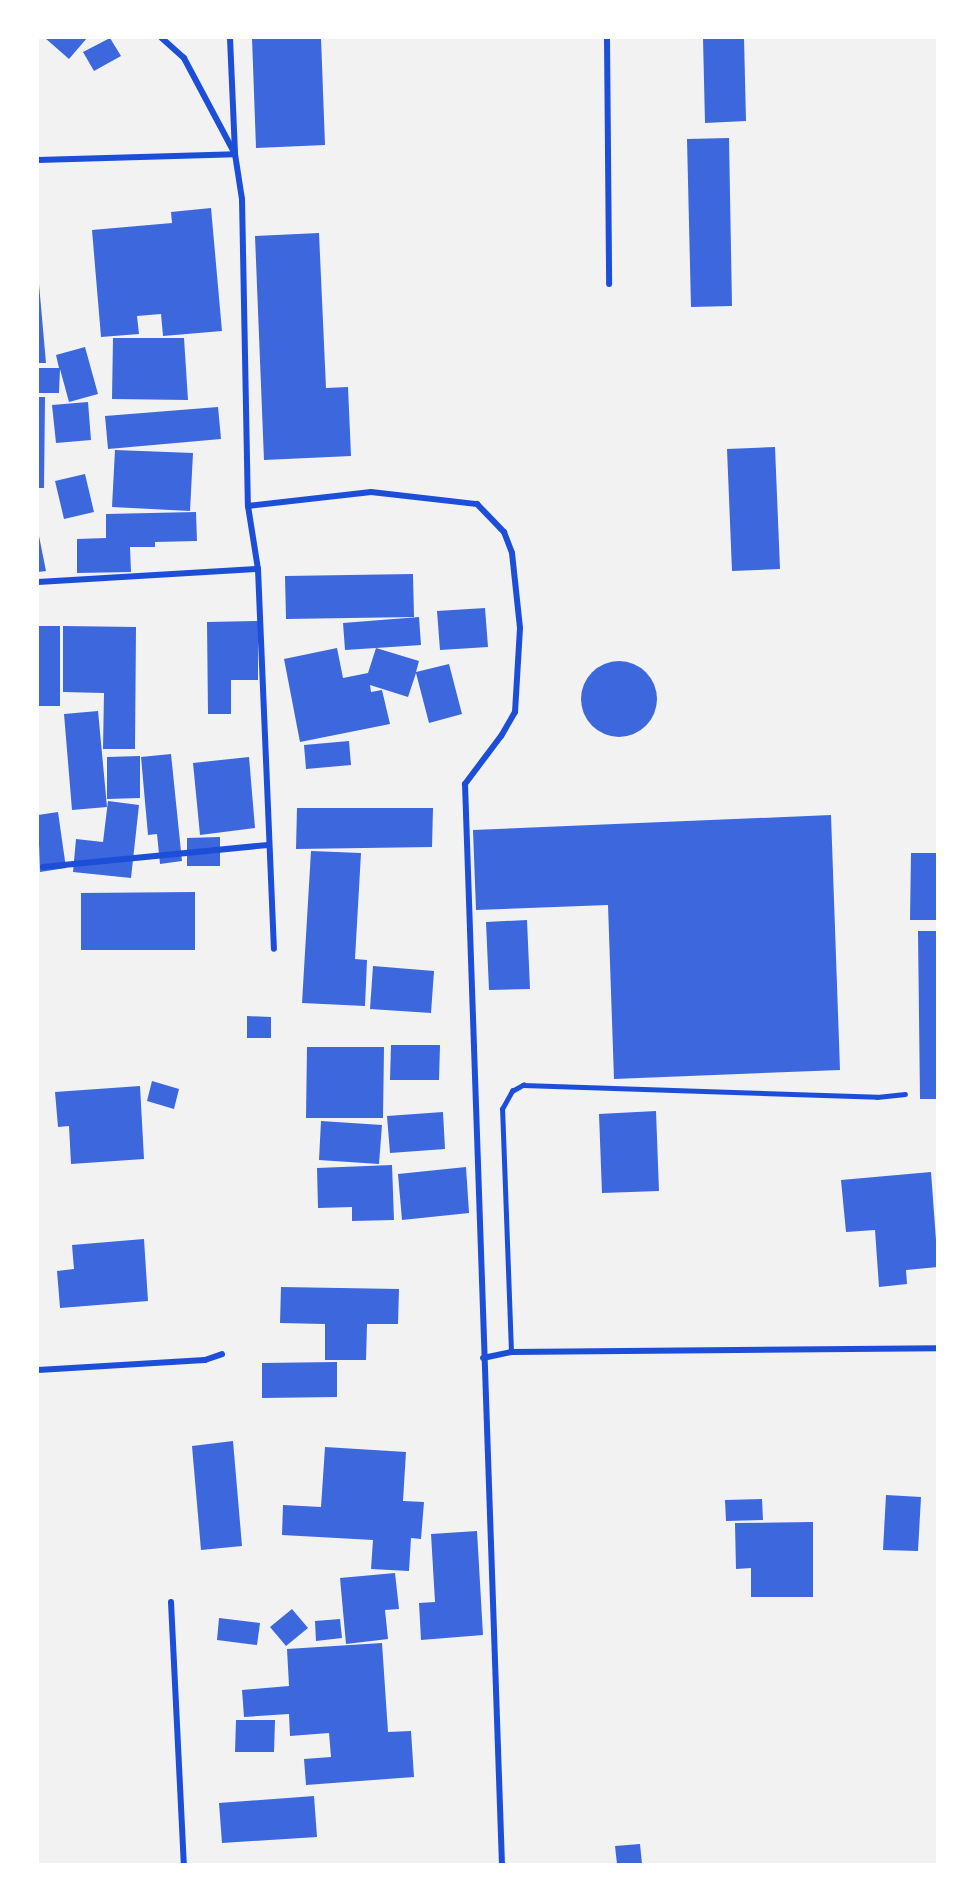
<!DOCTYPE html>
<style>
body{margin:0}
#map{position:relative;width:975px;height:1902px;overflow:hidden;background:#f2f2f2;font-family:"Alegreya Sans",sans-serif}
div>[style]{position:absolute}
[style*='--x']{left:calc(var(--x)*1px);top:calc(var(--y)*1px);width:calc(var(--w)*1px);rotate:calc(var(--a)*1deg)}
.building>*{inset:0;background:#3d67dc}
.round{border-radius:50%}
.service>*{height:4.5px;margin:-2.25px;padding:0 2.25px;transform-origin:2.25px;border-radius:2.25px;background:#1d4ed8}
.minor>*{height:6px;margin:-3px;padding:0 3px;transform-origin:3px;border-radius:3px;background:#1d4ed8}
span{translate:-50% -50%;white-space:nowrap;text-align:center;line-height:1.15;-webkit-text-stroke:6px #fff;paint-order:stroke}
.frame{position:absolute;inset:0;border:39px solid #fff;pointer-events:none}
</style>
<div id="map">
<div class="building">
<i style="clip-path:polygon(45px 38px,87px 38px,69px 59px)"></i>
<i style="clip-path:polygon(110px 38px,121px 56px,94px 71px,83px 52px)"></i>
<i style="clip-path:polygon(252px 38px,321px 38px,325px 145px,256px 148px)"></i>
<i style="clip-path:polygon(703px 38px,744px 38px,746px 121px,705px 123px)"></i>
<i style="clip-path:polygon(729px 138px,732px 306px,691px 307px,687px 139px)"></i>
<i style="clip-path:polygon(211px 208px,222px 331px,163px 336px,161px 314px,137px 316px,139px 334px,101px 337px,92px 230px,172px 223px,171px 212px)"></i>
<i style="clip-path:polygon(319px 233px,326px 388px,348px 387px,351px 456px,264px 460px,255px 236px)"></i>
<i style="clip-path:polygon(38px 273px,46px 363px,38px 363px)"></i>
<i style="clip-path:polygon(113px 338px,184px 338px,188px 400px,112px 399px)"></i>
<i style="clip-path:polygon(85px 347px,98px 394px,69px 402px,60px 369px,59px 393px,38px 393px,38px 368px,59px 368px,56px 355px)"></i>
<i style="clip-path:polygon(38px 397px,45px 397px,44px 488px,38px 488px)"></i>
<i style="clip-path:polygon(88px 402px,91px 440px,56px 443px,52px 405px)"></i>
<i style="clip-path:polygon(218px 407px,221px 439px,108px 449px,105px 416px)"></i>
<i style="clip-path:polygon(775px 447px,780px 569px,732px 571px,727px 449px)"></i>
<i style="clip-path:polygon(115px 450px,193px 453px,190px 511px,112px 507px)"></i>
<i style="clip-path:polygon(85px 474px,94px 512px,64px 519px,55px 481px)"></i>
<i style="clip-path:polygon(196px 512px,197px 541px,155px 542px,155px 547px,130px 547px,131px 572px,77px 573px,77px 539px,106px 538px,106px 514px)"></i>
<i style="clip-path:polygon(38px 531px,46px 571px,38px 572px)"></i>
<i style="clip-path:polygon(413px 574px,414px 617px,286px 619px,285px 576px)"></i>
<i style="clip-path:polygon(485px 608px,488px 647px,440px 650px,437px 611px)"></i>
<i style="clip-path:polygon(419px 617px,421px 645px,376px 648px,419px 661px,416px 672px,449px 664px,462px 714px,429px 723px,416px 673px,408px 697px,370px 685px,371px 692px,382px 690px,390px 724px,300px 742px,284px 659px,337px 648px,343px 678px,368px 673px,376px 648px,345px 650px,343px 623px)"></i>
<i style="clip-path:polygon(258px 621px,258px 680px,231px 680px,231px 714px,208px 714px,207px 622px)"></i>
<i style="clip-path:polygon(38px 626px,60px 626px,60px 706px,38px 706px)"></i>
<i style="clip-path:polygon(63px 626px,136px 627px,135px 749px,103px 749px,104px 693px,63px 692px)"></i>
<i class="round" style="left:581px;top:661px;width:76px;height:76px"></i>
<i style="clip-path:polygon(98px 711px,107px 807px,72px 810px,64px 714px)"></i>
<i style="clip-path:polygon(349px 741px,351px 765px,306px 769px,304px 745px)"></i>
<i style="clip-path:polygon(171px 754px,182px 861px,160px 864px,157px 834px,148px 835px,141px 757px)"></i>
<i style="clip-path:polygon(140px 756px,140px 798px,107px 799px,107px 757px)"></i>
<i style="clip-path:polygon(249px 757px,255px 828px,200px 835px,193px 763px)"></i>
<i style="clip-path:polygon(108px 801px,139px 805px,131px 878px,73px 872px,76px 839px,103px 842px)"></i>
<i style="clip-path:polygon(297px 808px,433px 808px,432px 847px,296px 849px)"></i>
<i style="clip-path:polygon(58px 812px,66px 868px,40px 872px,38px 815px)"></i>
<i style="clip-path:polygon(831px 815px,840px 1070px,614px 1079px,608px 905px,476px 910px,473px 830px)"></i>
<i style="clip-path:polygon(220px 837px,220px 866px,187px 866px,187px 838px)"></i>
<i style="clip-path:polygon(311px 851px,361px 853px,355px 959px,367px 960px,365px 1006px,302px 1003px)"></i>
<i style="clip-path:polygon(911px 853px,938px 853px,938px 920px,910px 920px)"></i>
<i style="clip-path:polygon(195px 892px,195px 950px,81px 950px,81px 893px)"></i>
<i style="clip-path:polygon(527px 920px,530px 989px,489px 990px,486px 922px)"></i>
<i style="clip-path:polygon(918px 931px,938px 931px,938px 1099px,920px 1099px)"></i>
<i style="clip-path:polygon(373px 966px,434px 971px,431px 1013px,370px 1009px)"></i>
<i style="clip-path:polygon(247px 1016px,271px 1017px,271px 1038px,247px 1038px)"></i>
<i style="clip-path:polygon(391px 1045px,440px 1045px,439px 1080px,390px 1080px)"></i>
<i style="clip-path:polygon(307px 1047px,384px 1047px,383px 1118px,306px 1118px)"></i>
<i style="clip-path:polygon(152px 1081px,179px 1089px,174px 1109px,147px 1101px)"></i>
<i style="clip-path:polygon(140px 1086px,144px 1159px,71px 1164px,69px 1126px,58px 1127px,55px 1092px)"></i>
<i style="clip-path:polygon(656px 1111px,659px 1191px,602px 1193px,599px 1114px)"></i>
<i style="clip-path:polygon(443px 1112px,445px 1149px,390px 1153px,387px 1116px)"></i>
<i style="clip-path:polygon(321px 1121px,382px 1125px,379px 1164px,319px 1160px)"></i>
<i style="clip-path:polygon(392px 1165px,394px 1220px,352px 1221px,352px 1207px,318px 1208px,317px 1168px)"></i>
<i style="clip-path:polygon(466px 1167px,469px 1213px,402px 1220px,398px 1174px)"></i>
<i style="clip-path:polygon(931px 1172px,938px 1267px,906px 1270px,907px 1284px,879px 1287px,875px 1230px,846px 1232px,841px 1180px)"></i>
<i style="clip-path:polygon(144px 1239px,148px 1301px,60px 1308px,57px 1271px,74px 1269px,72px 1245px)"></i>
<i style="clip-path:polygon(281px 1287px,399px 1289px,398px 1324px,367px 1324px,366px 1360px,325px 1360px,325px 1324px,280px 1323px)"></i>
<i style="clip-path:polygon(337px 1362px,337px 1397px,262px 1398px,262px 1363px)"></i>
<i style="clip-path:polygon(233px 1441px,242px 1546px,201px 1550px,192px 1446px)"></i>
<i style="clip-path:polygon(325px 1447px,406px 1452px,403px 1501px,424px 1502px,421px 1539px,411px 1538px,409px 1571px,371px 1569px,373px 1540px,282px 1535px,283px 1505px,321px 1507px)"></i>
<i style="clip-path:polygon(886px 1495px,921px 1497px,918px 1551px,883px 1550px)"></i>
<i style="clip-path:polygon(762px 1499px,763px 1520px,726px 1521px,725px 1500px)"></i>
<i style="clip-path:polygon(813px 1522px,813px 1597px,751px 1597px,751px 1568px,736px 1569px,735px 1523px)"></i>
<i style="clip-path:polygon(477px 1531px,483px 1635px,421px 1640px,419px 1603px,435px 1602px,431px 1534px)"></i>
<i style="clip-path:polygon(395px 1573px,399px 1609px,385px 1610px,388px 1639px,346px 1644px,340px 1578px)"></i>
<i style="clip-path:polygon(292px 1609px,308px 1628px,286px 1646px,270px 1627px)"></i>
<i style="clip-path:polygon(219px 1618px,260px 1623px,257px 1645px,217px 1640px)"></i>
<i style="clip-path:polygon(340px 1619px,342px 1638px,316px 1641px,315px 1621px)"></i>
<i style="clip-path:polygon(382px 1643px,388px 1732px,411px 1731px,414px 1777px,306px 1785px,304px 1759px,331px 1757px,329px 1733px,290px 1736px,289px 1714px,244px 1717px,242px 1690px,289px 1686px,287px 1649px)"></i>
<i style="clip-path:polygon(236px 1720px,275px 1720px,274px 1752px,235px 1752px)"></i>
<i style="clip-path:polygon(314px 1796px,317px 1837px,222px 1843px,219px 1803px)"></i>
<i style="clip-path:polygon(640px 1844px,642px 1864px,617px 1864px,615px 1846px)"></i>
</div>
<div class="service">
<i style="--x:511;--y:1352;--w:243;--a:-92.1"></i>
<i style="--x:502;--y:1109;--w:21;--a:-61"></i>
<i style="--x:512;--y:1091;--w:13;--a:-29"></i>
<i style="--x:523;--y:1085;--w:354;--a:1.9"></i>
<i style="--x:877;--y:1097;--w:28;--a:-6"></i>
</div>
<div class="minor">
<i style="--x:230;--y:38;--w:116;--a:87.5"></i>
<i style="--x:235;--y:154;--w:46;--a:81.2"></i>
<i style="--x:242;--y:199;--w:307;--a:88.9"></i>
<i style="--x:248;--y:506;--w:64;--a:81"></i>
<i style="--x:258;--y:569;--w:380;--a:87.6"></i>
<i style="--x:607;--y:38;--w:246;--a:89.5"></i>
<i style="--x:38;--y:160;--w:197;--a:-1.7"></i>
<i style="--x:235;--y:154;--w:109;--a:-118"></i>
<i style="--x:184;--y:58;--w:30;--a:-138"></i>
<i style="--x:248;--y:506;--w:124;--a:-6.5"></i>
<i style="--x:371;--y:492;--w:107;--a:6.5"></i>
<i style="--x:477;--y:504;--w:39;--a:46"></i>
<i style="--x:504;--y:532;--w:22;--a:69"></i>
<i style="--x:512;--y:553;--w:75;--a:83.9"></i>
<i style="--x:520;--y:628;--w:84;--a:93.4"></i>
<i style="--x:515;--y:712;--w:28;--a:120"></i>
<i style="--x:501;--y:736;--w:60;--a:126.9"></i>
<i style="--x:465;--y:784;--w:1081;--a:88.04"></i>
<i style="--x:38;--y:582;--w:220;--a:-3.4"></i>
<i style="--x:43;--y:867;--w:226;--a:-5.6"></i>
<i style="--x:483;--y:1358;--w:29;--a:-12"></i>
<i style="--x:511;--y:1352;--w:427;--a:-0.5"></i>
<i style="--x:38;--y:1370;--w:167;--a:-3.4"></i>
<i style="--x:205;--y:1360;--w:18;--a:-19"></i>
<i style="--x:171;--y:1602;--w:262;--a:87.2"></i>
</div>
<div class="frame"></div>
</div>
